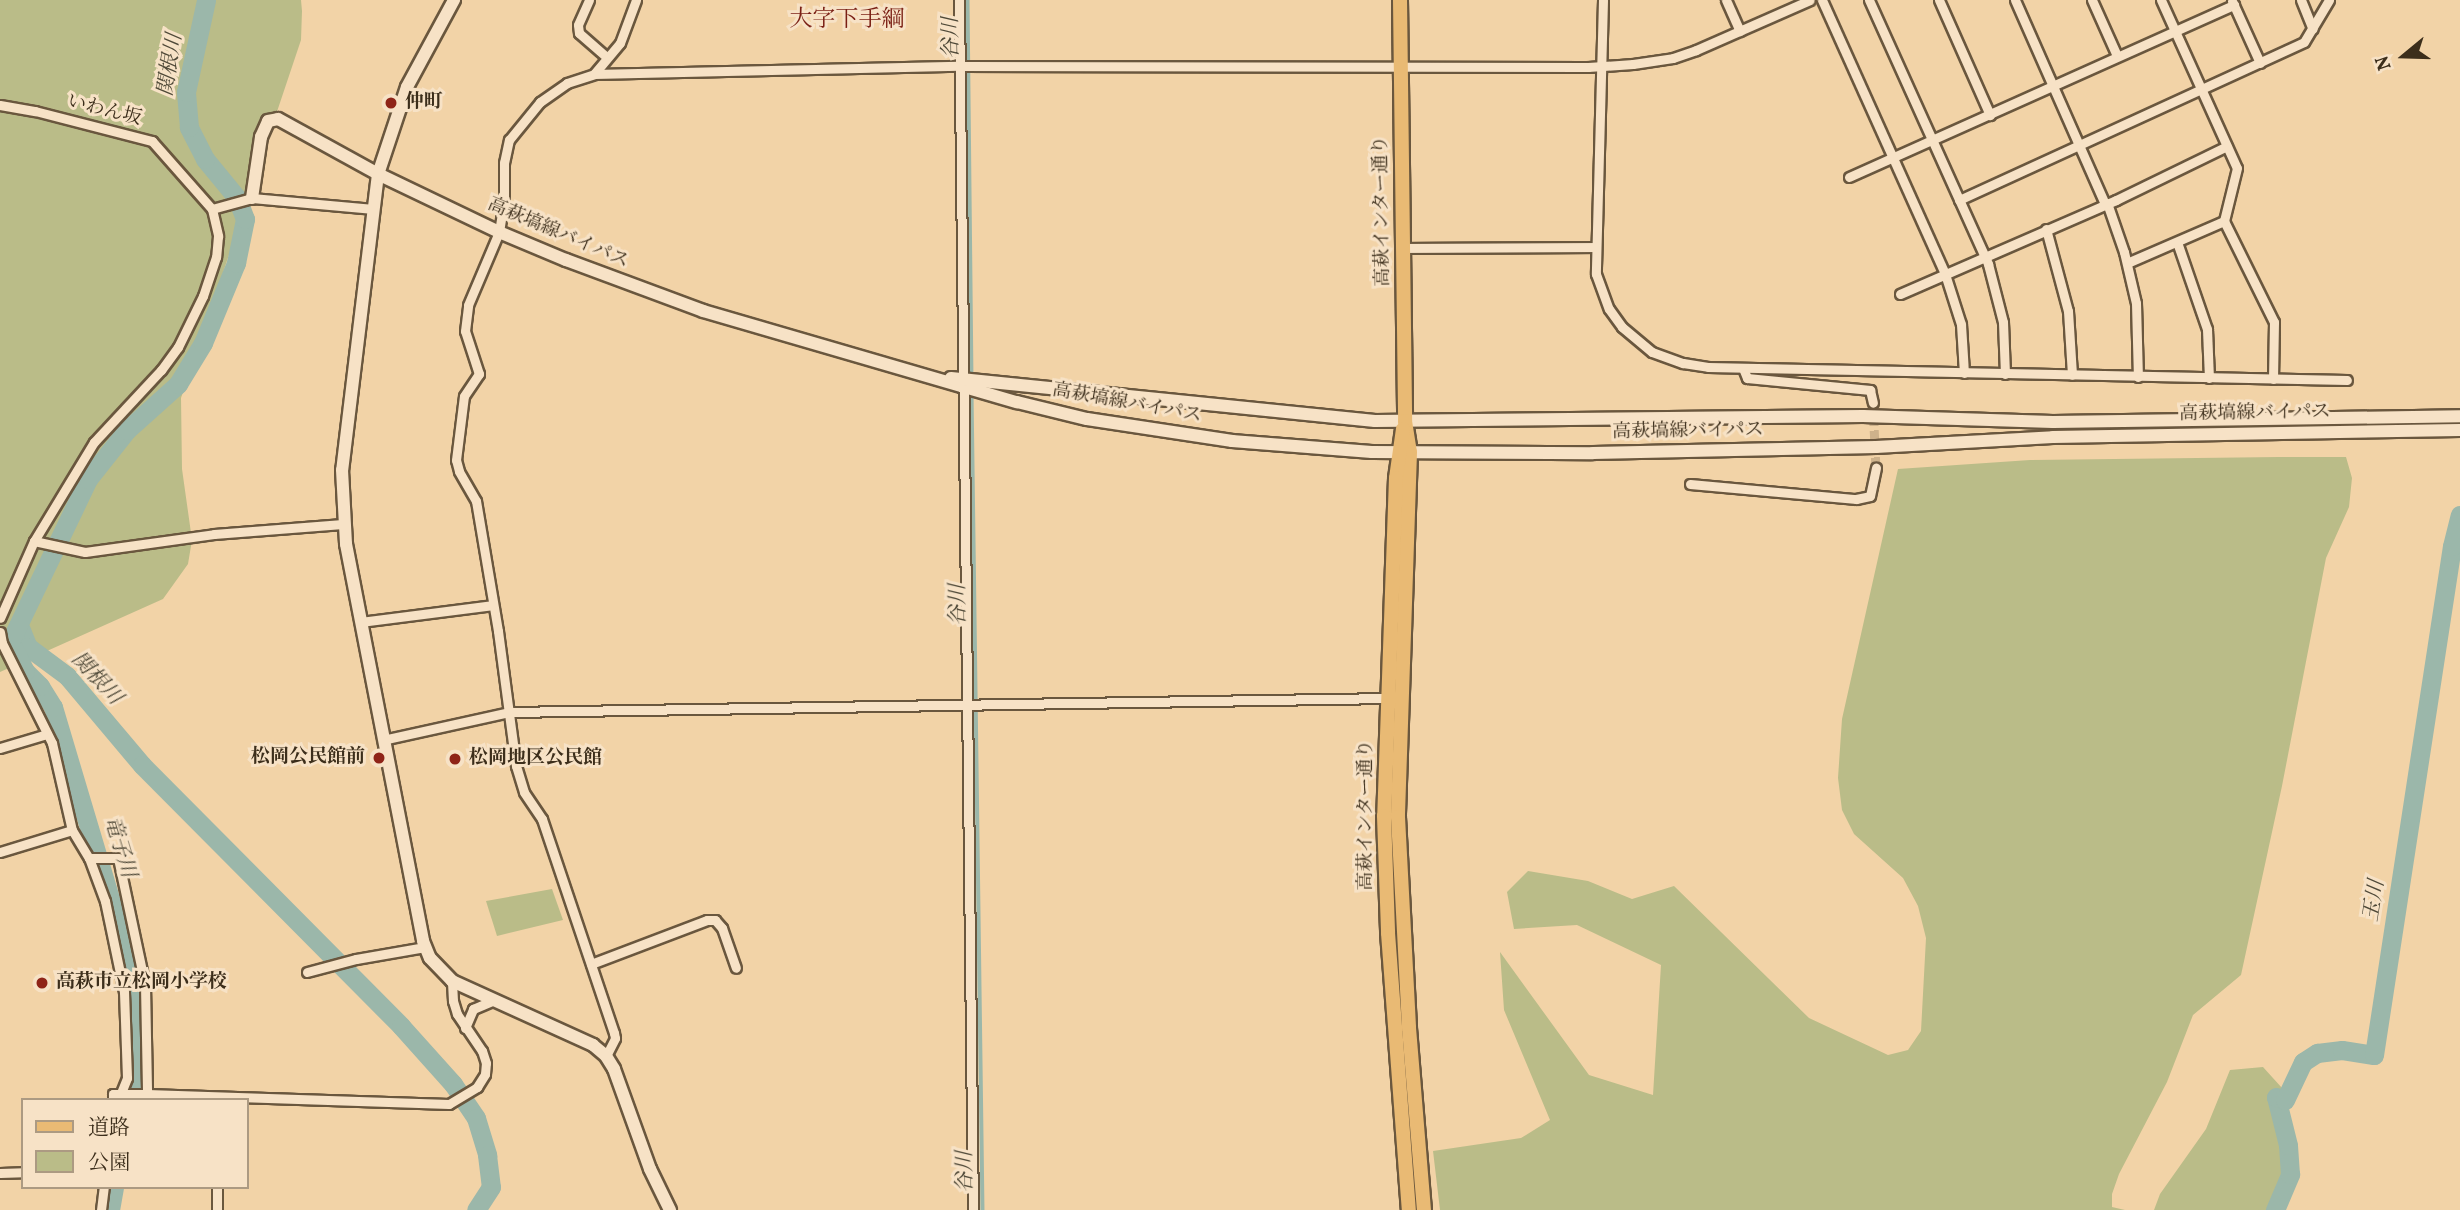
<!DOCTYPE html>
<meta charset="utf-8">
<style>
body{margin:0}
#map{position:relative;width:2460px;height:1210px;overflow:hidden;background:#f2d3a7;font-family:Vollkorn,"Noto Serif JP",serif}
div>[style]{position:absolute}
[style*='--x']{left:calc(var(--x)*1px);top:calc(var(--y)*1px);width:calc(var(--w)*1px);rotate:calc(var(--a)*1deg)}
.green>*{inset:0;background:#babc88}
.stream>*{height:3.5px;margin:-1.75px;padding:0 1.75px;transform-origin:1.75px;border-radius:1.75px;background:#9bb7aa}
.river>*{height:19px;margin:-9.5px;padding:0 9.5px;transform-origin:9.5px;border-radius:9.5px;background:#9bb7aa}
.street-tunnel>*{height:9px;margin-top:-4.5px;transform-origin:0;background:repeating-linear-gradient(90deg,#ceb28b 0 9px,transparent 0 13.5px)}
.roads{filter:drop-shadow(2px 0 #6a573e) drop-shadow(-2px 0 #6a573e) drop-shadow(0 2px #6a573e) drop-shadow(0 -2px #6a573e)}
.street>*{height:9px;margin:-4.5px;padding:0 4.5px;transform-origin:4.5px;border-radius:4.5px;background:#f7e2c6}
.secondary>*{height:12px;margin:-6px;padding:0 6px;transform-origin:6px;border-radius:6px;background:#f7e2c6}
.primary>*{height:14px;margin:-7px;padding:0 7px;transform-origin:7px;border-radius:7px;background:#e9ba74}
.dots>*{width:19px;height:19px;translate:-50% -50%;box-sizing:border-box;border:4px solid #f7e2c6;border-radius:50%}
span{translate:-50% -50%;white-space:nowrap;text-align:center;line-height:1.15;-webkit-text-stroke:6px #f7e2c6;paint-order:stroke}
.poi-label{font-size:19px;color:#3c2e1b;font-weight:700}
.left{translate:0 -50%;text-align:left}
.right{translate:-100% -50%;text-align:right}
.street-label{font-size:19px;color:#3c2e1b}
.water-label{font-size:21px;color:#4f4938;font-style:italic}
.quarter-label{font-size:23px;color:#7a1f14}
.legend{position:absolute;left:21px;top:1098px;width:228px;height:91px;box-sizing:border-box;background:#f7e2c6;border:2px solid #ac9a82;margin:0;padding:9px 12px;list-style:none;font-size:21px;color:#3c2e1b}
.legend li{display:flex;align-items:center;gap:14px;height:35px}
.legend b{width:35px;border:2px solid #ac9a82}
.north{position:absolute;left:2369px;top:21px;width:70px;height:70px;-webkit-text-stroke:5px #f7e2c6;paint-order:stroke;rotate:251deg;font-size:19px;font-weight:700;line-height:28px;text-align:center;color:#3c2e1b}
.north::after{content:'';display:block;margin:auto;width:24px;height:32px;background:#3c2e1b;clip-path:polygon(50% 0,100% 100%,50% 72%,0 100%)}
</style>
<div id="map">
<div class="green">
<i style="clip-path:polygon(0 0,301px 0,302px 11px,301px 40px,181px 398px,182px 469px,192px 540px,188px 564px,163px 599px,0 672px)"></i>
<i style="clip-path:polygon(2279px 457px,2346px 457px,2352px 478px,2349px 507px,2326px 558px,2282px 786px,2241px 975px,2193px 1015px,2167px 1082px,2119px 1174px,2112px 1194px,2112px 1207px,2125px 1210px,1440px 1210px,1433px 1151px,1521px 1138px,1550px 1120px,1504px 1010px,1500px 952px,1589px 1075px,1653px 1095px,1661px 965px,1577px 925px,1514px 929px,1507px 892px,1528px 871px,1588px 881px,1632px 899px,1674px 886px,1809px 1018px,1888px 1055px,1908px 1050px,1921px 1031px,1926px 938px,1918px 906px,1903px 878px,1854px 834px,1842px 810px,1838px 778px,1842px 719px,1898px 469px,2030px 460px)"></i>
<i style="clip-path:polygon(552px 889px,563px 920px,497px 936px,486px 901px)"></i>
<i style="clip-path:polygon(2263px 1067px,2282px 1088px,2291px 1122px,2299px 1174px,2272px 1210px,2154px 1210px,2160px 1194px,2206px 1129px,2230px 1070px)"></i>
</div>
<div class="stream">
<i style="--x:968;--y:0;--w:378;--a:89.4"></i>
<i style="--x:972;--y:393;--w:817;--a:89.23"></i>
</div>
<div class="river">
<i style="--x:19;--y:625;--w:24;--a:68"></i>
<i style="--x:28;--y:647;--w:49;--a:36.6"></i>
<i style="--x:67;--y:676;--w:116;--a:49.9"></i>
<i style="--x:142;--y:765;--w:368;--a:45.2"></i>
<i style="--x:401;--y:1026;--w:78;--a:48.1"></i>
<i style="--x:453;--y:1084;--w:41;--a:55.9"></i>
<i style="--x:476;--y:1118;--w:39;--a:73"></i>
<i style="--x:487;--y:1155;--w:32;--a:83"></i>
<i style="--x:491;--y:1187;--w:27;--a:123"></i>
<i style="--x:131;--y:1100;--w:85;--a:-87.3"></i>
<i style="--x:135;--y:1015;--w:53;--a:-96.5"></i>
<i style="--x:129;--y:962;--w:266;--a:-106.6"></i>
<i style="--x:53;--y:707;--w:25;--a:-122"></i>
<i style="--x:40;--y:686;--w:21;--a:-135"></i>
<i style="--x:25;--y:671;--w:33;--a:-117"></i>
<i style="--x:10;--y:642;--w:181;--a:-64.4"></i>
<i style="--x:88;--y:479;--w:63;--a:-51.5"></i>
<i style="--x:127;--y:430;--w:69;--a:-42"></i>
<i style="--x:178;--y:384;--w:48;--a:-58.6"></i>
<i style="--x:203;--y:343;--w:87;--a:-67.6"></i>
<i style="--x:236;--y:263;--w:45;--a:-78.4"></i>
<i style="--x:245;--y:219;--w:22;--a:-111"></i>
<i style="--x:237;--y:198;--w:50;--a:-129.4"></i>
<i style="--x:205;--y:159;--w:36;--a:-117"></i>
<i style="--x:189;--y:127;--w:35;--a:-95"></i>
<i style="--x:186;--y:92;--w:94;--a:-77.7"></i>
<i style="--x:110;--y:1210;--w:23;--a:-80"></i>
<i style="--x:2275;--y:1210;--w:39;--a:-67"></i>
<i style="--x:2290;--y:1174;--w:29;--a:-94"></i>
<i style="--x:2288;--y:1145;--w:49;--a:-104"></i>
<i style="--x:2276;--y:1097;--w:9;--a:18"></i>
<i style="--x:2285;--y:1100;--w:42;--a:-64.7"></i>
<i style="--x:2303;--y:1062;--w:17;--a:-33"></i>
<i style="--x:2317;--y:1053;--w:25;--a:-7"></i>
<i style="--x:2342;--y:1050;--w:32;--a:9"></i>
<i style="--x:2374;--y:1055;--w:515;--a:-81.29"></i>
<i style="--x:2452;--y:546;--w:32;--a:-76"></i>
</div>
<div class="street-tunnel">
<i style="--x:1873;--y:403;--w:65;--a:87.4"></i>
</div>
<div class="roads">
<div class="street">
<i style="--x:589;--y:0;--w:27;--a:114"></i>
<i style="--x:578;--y:25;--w:8;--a:83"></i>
<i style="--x:579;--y:33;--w:37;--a:41"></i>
<i style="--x:959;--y:0;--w:1210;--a:89.34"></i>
<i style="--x:1603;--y:0;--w:274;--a:91.5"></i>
<i style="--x:1596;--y:274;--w:37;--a:70"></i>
<i style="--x:1609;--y:309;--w:22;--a:54"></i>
<i style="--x:1622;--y:327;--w:39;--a:40"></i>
<i style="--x:1652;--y:352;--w:33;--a:20"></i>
<i style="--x:1683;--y:363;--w:25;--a:9"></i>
<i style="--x:1708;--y:367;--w:639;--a:1.17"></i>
<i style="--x:1726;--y:0;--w:34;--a:66"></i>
<i style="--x:1822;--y:0;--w:300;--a:65.8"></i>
<i style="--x:1945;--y:274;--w:52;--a:72.3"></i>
<i style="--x:1961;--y:324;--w:49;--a:86.5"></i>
<i style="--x:1869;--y:0;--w:290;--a:65.7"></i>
<i style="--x:1988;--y:264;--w:60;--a:75.5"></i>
<i style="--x:2003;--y:322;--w:52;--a:87.8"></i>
<i style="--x:1939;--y:0;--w:126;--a:66.1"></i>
<i style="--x:2015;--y:0;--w:223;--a:66.2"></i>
<i style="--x:2092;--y:0;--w:61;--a:65.9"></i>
<i style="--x:2161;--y:0;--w:184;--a:65.7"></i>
<i style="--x:2237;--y:168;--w:55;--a:103.8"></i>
<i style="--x:2224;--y:221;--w:113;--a:63.7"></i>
<i style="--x:2274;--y:322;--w:57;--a:91"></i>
<i style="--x:2301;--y:0;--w:31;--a:68"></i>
<i style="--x:2232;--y:1;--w:68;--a:65.7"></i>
<i style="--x:594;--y:74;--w:40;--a:-50"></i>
<i style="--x:620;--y:43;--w:46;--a:-69.6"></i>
<i style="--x:0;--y:105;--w:36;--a:10"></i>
<i style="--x:35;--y:111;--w:121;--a:14.4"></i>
<i style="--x:152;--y:141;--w:91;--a:48.6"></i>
<i style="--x:212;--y:209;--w:28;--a:77"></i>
<i style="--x:218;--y:236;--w:21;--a:95"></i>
<i style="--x:216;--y:257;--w:41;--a:108.4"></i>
<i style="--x:203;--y:296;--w:57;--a:116.1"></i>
<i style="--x:178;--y:347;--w:29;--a:126"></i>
<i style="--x:161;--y:370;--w:98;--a:132.9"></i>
<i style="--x:94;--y:442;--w:116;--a:121.2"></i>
<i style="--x:34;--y:541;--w:84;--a:113.8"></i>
<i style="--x:1849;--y:177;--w:422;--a:-24.1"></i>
<i style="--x:1959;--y:200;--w:379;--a:-24.6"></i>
<i style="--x:2304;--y:42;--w:49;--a:-59.2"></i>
<i style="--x:2107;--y:203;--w:52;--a:70.9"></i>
<i style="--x:2124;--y:252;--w:52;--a:76.8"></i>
<i style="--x:2136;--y:303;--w:74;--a:88.5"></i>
<i style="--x:212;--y:209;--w:41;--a:-15.4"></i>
<i style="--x:252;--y:198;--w:122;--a:5.2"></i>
<i style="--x:2046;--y:229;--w:85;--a:75"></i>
<i style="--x:2068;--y:311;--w:64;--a:86.4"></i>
<i style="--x:2177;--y:242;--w:92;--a:71"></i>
<i style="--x:2207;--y:329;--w:49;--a:87.7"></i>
<i style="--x:1403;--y:248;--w:193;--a:-0.3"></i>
<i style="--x:2127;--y:263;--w:106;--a:-23.4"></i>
<i style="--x:1900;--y:294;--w:236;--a:-23.5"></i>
<i style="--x:2116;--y:200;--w:123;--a:-25.9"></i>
<i style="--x:1743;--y:368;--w:11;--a:68"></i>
<i style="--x:1747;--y:378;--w:124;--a:5.6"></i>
<i style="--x:1870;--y:390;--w:13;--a:77"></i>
<i style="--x:1690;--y:484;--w:167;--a:5.2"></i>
<i style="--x:1856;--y:499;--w:14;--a:-12"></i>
<i style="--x:1870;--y:496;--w:29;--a:-78"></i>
<i style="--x:34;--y:541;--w:52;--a:12.2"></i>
<i style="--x:85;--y:552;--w:130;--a:-7.9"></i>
<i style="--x:214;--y:534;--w:129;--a:-4.4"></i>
<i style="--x:361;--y:622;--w:133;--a:-7.3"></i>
<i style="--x:0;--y:632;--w:11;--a:80"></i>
<i style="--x:2;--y:643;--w:112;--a:63.4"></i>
<i style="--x:52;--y:743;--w:89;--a:77.1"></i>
<i style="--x:72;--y:830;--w:33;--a:59"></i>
<i style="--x:89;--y:858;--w:29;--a:0"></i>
<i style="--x:118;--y:858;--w:130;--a:78"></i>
<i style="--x:145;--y:985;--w:109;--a:88.9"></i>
<i style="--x:383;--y:740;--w:129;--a:-12.5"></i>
<i style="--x:509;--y:712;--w:882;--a:-0.91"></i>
<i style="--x:0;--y:748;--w:49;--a:-16.6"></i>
<i style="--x:0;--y:852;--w:75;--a:-17"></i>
<i style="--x:89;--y:858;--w:46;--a:69.6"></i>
<i style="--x:105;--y:901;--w:93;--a:78.2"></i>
<i style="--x:124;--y:992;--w:86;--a:88"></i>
<i style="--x:127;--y:1078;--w:18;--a:112"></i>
<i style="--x:591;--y:964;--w:124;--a:-20.8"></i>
<i style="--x:707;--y:920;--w:8;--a:0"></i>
<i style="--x:715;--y:920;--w:11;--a:49"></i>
<i style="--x:722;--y:928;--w:42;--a:70.7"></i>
<i style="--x:307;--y:972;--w:51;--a:-14.9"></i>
<i style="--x:356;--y:959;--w:70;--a:-9.9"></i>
<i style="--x:465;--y:1028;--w:21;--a:-67"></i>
<i style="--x:473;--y:1009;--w:23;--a:-23"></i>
<i style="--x:606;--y:1056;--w:20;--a:-63"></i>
<i style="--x:615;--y:1038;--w:5;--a:-101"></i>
<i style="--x:614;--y:1033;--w:226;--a:-108.6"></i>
<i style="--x:542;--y:819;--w:32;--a:-124"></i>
<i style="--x:524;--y:792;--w:27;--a:-107"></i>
<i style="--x:516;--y:766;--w:136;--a:-97.6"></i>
<i style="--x:498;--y:631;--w:132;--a:-99.6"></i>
<i style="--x:476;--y:501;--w:34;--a:-120"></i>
<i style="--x:459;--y:471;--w:11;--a:-105"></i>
<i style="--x:456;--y:460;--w:64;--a:-82.9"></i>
<i style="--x:464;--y:396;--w:27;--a:-56"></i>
<i style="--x:479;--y:374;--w:45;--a:-108"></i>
<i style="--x:465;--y:331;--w:26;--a:-83"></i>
<i style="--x:468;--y:305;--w:79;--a:-67"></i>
<i style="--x:499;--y:232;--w:31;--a:-81"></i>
<i style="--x:504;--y:201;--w:38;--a:-90"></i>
<i style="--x:504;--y:163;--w:24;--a:-78"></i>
<i style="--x:509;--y:140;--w:49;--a:-50.8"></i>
<i style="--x:540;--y:102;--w:33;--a:-35"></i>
<i style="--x:567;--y:83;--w:28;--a:-18"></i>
<i style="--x:594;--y:74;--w:365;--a:-1.3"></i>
<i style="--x:959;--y:66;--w:629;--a:0.09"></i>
<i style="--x:1588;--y:67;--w:45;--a:-3.8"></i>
<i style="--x:1633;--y:64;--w:40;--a:-8.5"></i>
<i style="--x:1673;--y:58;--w:24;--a:-19"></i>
<i style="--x:1696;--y:50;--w:124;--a:-23.7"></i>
<i style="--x:113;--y:1100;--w:6;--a:-90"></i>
<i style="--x:113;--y:1094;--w:34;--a:0"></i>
<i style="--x:147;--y:1094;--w:302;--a:1.9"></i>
<i style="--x:449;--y:1104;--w:33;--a:-31"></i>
<i style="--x:477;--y:1087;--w:15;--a:-58"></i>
<i style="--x:485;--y:1074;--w:11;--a:-85"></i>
<i style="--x:486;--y:1063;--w:13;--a:-108"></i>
<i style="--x:482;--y:1051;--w:45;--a:-124"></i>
<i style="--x:457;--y:1014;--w:14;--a:-107"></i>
<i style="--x:453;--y:1001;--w:20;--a:-93"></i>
<i style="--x:0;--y:1173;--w:23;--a:-2"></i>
<i style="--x:101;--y:1210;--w:23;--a:-83"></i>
<i style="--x:217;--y:1210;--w:23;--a:-90"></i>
</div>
<div class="secondary">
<i style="--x:454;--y:0;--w:99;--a:118.4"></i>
<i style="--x:407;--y:87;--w:92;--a:108.4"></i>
<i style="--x:378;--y:174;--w:298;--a:96.9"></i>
<i style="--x:342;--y:470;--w:74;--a:86.9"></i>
<i style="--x:346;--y:544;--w:404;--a:79"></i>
<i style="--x:423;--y:941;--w:18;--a:68"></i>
<i style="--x:430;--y:958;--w:32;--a:46"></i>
<i style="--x:452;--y:981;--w:155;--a:24.4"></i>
<i style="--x:593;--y:1045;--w:17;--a:40"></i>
<i style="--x:606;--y:1056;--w:15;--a:58"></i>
<i style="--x:614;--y:1069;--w:106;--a:70.2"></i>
<i style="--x:650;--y:1169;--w:46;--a:64"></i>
<i style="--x:252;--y:198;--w:62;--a:-81.6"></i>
<i style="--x:261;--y:137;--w:17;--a:-66"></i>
<i style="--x:268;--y:121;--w:10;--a:-11"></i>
<i style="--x:278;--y:119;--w:114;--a:28.8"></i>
<i style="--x:378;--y:174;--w:134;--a:25.6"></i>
<i style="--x:499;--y:232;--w:73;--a:22.7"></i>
<i style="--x:566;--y:260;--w:146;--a:20.4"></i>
<i style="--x:703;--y:311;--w:327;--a:16.2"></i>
<i style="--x:1017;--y:402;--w:72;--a:13.7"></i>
<i style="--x:1087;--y:419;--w:147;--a:8.6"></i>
<i style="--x:1232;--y:441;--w:140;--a:4.5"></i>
<i style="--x:1372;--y:452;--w:221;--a:0.3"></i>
<i style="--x:1593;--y:453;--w:283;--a:-1.2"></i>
<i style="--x:1876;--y:447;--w:177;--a:-3.2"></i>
<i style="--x:2053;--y:437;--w:407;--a:-1"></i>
<i style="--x:951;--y:378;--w:426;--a:5.8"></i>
<i style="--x:1375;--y:421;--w:488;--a:-0.6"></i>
<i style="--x:1863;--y:416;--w:190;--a:1.8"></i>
<i style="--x:2053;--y:422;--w:407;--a:-0.8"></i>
</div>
<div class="primary">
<i style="--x:1400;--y:0;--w:421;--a:89.3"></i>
<i style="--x:1405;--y:421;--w:31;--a:81"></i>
<i style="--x:1410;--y:452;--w:365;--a:91.9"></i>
<i style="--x:1398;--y:817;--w:211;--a:87"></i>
<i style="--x:1409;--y:1028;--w:183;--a:85.3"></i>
<i style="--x:1403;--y:429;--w:49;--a:98.1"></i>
<i style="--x:1396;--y:478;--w:338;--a:92"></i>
<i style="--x:1384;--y:816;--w:117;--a:88"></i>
<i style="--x:1388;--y:933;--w:278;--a:85.7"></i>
</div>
</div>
<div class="dots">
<i style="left:391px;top:103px;background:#8f2418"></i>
<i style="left:379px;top:758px;background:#8f2418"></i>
<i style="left:455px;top:759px;background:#8f2418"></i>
<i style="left:42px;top:983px;background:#8f2418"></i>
</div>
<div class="poi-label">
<span class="left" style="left:405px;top:103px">仲町</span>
<span class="right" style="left:365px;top:758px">松岡公民館前</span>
<span class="left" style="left:469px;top:759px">松岡地区公民館</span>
<span class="left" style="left:56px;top:983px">高萩市立松岡小学校</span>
</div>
<div class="street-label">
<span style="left:104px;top:111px;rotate:14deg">いわん坂</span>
<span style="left:1383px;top:211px;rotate:-91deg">高萩インター通り</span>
<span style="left:558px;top:234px;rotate:23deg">高萩塙線バイパス</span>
<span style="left:1127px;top:404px;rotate:10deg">高萩塙線バイパス</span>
<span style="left:2255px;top:414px;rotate:-1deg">高萩塙線バイパス</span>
<span style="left:1688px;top:432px;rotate:-1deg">高萩塙線バイパス</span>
<span style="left:1367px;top:815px;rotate:-90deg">高萩インター通り</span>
</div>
<div class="water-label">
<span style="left:952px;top:38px;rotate:-91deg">谷川</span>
<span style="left:171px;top:65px;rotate:-81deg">関根川</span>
<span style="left:959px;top:605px;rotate:-91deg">谷川</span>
<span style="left:96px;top:679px;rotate:47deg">関根川</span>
<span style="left:119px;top:847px;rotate:73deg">竜子川</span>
<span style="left:2375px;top:901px;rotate:-81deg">玉川</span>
<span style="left:966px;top:1172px;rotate:-91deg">谷川</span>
</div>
<div class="quarter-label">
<span style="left:847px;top:20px">大字下手綱</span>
</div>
<ul class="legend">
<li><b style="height:9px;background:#e9ba74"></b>道路</li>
<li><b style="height:19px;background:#babc88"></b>公園</li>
</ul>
<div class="north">N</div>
</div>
